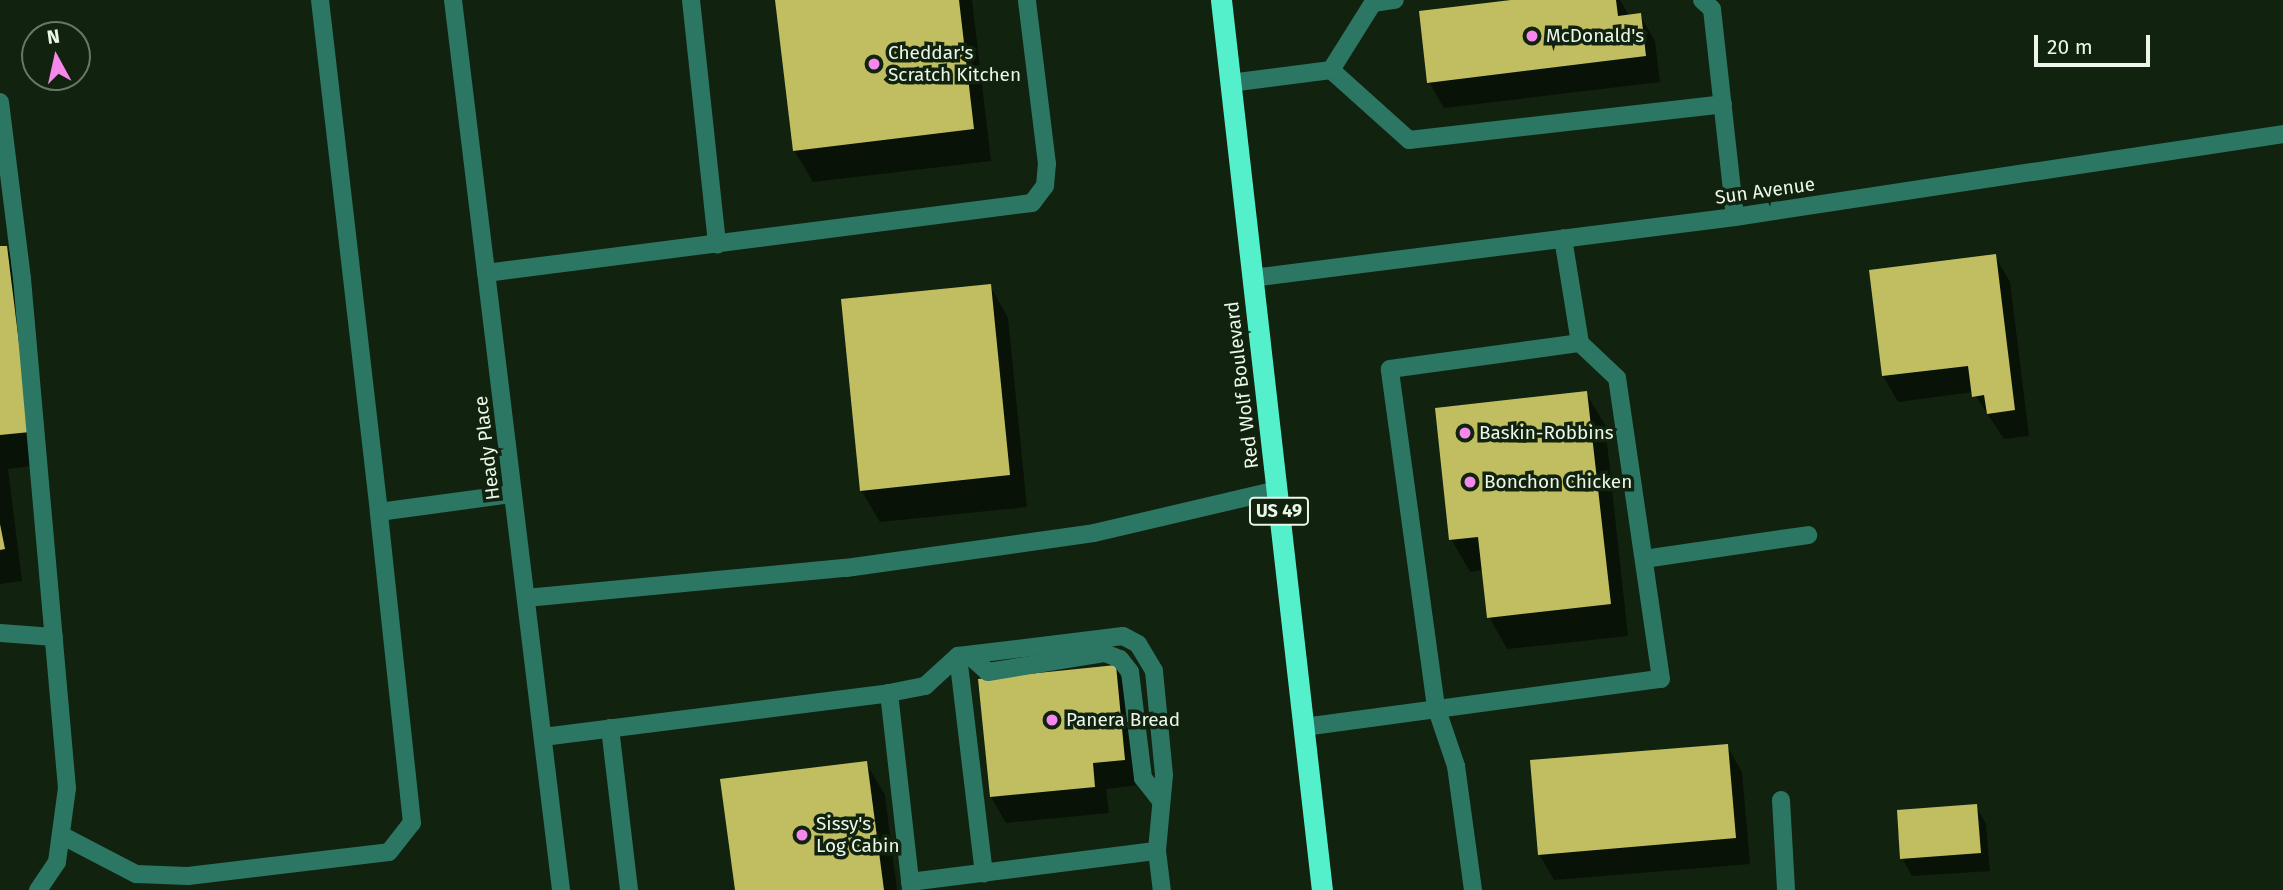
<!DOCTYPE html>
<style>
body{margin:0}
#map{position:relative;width:2283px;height:890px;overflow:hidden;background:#11220e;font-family:"Fira Sans",sans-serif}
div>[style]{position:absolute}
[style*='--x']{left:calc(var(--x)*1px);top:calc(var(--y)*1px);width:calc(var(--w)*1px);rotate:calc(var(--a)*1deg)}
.shadow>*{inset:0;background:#0007}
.building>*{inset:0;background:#c1be61}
.lane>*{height:18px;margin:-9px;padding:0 9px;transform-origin:9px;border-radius:9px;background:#2c7664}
.street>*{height:18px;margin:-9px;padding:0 9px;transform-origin:9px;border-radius:9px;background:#2c7664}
.highway>*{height:21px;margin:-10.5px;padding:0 10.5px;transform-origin:10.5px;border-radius:10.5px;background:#53f0cb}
.dots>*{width:19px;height:19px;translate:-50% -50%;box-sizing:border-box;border:4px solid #11220e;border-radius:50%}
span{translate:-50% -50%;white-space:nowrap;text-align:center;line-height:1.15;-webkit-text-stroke:7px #11220e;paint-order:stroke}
.shield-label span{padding:2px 5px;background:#11220e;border:2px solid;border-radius:5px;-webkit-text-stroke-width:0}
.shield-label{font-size:18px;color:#ecf7e9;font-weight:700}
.poi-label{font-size:19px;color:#ecf7e9}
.left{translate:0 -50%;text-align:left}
.street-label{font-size:19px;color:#ecf7e9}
.north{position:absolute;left:21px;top:21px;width:70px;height:70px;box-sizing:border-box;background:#11220e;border:2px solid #697766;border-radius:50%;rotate:352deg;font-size:19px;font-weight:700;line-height:28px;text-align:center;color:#ecf7e9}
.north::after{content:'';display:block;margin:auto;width:24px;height:32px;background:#f788eb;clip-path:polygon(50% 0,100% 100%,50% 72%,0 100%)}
.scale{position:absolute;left:2034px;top:35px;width:116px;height:32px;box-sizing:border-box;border:4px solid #ecf7e9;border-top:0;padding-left:9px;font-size:21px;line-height:24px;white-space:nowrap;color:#ecf7e9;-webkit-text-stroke:5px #11220e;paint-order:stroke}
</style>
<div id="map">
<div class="shadow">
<i style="clip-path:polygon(777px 0,972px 0,991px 161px,813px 182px,794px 150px)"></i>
<i style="clip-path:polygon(1525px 0,1620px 0,1629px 16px,1640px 15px,1655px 41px,1660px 82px,1444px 108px,1429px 82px)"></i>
<i style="clip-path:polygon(6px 247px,24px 280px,47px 464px,8px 469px,22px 581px,0 584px,0 248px)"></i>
<i style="clip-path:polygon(1995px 256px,2010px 282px,2029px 436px,2004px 439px,1973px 392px,1898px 402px,1883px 376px,1871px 271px)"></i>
<i style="clip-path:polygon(990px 286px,1008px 318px,1027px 507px,880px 522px,861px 490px)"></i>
<i style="clip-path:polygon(1586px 393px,1605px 425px,1628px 636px,1507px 649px,1489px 617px,1483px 570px,1470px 572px,1451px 539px)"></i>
<i style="clip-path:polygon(1115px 667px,1130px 693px,1139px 785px,1106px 789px,1109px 813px,1006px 823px,991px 797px)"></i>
<i style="clip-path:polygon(1727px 746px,1742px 772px,1750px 864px,1554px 880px,1539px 854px)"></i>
<i style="clip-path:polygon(866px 763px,885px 795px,897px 890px,736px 890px)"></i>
<i style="clip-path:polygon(1976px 806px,1986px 824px,1990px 871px,1912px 876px,1902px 858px)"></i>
</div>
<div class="building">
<i style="clip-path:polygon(775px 0,959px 0,974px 129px,793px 151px)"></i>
<i style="clip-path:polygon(1511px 0,1616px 0,1618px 16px,1641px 13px,1646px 56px,1427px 83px,1419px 11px)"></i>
<i style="clip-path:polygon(0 246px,7px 246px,30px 432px,0 435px)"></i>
<i style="clip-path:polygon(1996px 254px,2015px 410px,1987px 414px,1984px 395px,1972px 397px,1968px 366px,1882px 376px,1869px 270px)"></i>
<i style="clip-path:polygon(991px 284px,1010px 475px,860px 491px,841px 299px)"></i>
<i style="clip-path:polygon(1587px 391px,1611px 604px,1487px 618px,1478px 537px,1449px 540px,1435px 408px)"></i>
<i style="clip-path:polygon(0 524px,5px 549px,0 550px)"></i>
<i style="clip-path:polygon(1116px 665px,1125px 760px,1093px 763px,1095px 787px,990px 797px,978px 679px)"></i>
<i style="clip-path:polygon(1728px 744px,1736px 838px,1538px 855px,1530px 760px)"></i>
<i style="clip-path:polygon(867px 761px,884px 890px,735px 890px,720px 779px)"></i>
<i style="clip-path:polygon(1977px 804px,1981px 853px,1900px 859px,1897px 810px)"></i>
</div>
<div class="lane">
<i style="--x:320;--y:0;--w:515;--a:83.43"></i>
<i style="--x:691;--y:0;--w:246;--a:83.9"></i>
<i style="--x:1702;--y:0;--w:13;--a:42"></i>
<i style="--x:1712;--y:9;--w:209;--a:83.7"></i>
<i style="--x:1331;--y:70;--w:105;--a:41.9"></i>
<i style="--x:1409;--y:140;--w:316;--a:-6.5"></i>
<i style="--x:1230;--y:83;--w:102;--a:-7.3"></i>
<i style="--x:1331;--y:70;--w:79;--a:-57.9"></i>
<i style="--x:1373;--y:3;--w:22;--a:-8"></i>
<i style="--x:0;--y:102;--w:178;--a:82.9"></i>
<i style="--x:22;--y:279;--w:511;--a:84.95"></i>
<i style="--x:67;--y:788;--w:75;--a:97.7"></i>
<i style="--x:57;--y:862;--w:34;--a:124"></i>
<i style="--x:486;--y:273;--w:550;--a:-7.31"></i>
<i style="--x:1032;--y:203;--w:21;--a:-53"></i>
<i style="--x:1045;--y:186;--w:22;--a:-85"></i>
<i style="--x:1047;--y:164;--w:165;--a:-97"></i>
<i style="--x:1644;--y:559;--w:166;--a:-8.3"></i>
<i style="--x:526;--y:598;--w:321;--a:-5.4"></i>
<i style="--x:846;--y:568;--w:250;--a:-8"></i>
<i style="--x:1094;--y:533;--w:188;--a:-13.2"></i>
<i style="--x:0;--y:633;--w:54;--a:4.2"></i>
<i style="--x:969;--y:655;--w:25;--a:42"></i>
<i style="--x:988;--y:672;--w:119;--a:-9.2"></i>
<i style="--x:1105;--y:653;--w:16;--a:22"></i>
<i style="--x:1120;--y:659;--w:16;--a:52"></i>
<i style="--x:1130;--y:672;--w:107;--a:83"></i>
<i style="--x:1143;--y:778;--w:28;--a:52"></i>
<i style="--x:958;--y:656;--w:219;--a:83.2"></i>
<i style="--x:889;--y:693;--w:198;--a:83.6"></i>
<i style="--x:1304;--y:727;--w:360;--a:-7.7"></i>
<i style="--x:1661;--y:679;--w:304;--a:-98.3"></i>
<i style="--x:1617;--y:378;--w:51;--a:-136.6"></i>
<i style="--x:610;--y:728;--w:163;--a:83.3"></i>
<i style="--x:543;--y:737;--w:349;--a:-7.2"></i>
<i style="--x:889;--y:693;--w:37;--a:-11"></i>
<i style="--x:925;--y:686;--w:45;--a:-42.3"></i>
<i style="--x:958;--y:656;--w:166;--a:-6.9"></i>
<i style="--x:1123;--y:636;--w:17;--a:28"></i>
<i style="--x:1138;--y:644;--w:31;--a:59"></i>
<i style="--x:1154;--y:671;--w:104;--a:84.5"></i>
<i style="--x:1164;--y:775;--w:76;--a:95.3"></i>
<i style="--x:1157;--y:851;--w:39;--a:83"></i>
<i style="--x:1781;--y:800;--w:90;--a:86.8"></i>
<i style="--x:61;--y:835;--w:85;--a:27.5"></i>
<i style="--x:136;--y:874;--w:52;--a:2.2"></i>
<i style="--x:188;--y:876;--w:202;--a:-6.8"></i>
<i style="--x:389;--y:852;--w:37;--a:-52"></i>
<i style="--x:412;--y:823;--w:313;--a:-96.1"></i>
<i style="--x:379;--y:512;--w:135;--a:-7.7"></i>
<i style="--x:910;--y:882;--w:249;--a:-7.2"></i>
<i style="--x:1473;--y:890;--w:125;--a:-97.8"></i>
<i style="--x:1456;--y:766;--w:62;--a:-108.7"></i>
<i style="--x:1436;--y:707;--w:341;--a:-97.8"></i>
<i style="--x:1390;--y:369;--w:192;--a:-7.8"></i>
<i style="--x:1580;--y:343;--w:106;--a:-99.2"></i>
</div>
<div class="street">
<i style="--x:453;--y:0;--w:897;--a:83.08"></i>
<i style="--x:1252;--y:278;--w:487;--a:-7.2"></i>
<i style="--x:1735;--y:217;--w:554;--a:-8.61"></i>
</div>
<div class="highway">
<i style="--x:1221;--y:0;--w:896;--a:83.53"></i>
</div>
<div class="dots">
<i style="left:1532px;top:36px;background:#f788eb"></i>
<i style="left:874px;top:64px;background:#f788eb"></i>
<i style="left:1465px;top:433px;background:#f788eb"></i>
<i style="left:1470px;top:482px;background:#f788eb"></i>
<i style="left:1052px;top:720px;background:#f788eb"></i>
<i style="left:802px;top:835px;background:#f788eb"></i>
</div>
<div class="shield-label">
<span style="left:1279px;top:511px">US 49</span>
</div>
<div class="poi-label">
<span class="left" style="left:1546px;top:36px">McDonald's</span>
<span class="left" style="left:888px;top:64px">Cheddar's<br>Scratch Kitchen</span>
<span class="left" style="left:1479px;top:433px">Baskin-Robbins</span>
<span class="left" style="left:1484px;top:482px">Bonchon Chicken</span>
<span class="left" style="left:1066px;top:720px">Panera Bread</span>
<span class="left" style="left:816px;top:835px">Sissy's<br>Log Cabin</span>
</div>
<div class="street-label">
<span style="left:1765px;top:191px;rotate:-8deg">Sun Avenue</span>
<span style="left:1242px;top:385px;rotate:-97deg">Red Wolf Boulevard</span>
<span style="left:487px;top:448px;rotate:-97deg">Heady Place</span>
</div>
<div class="north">N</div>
<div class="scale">20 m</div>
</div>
